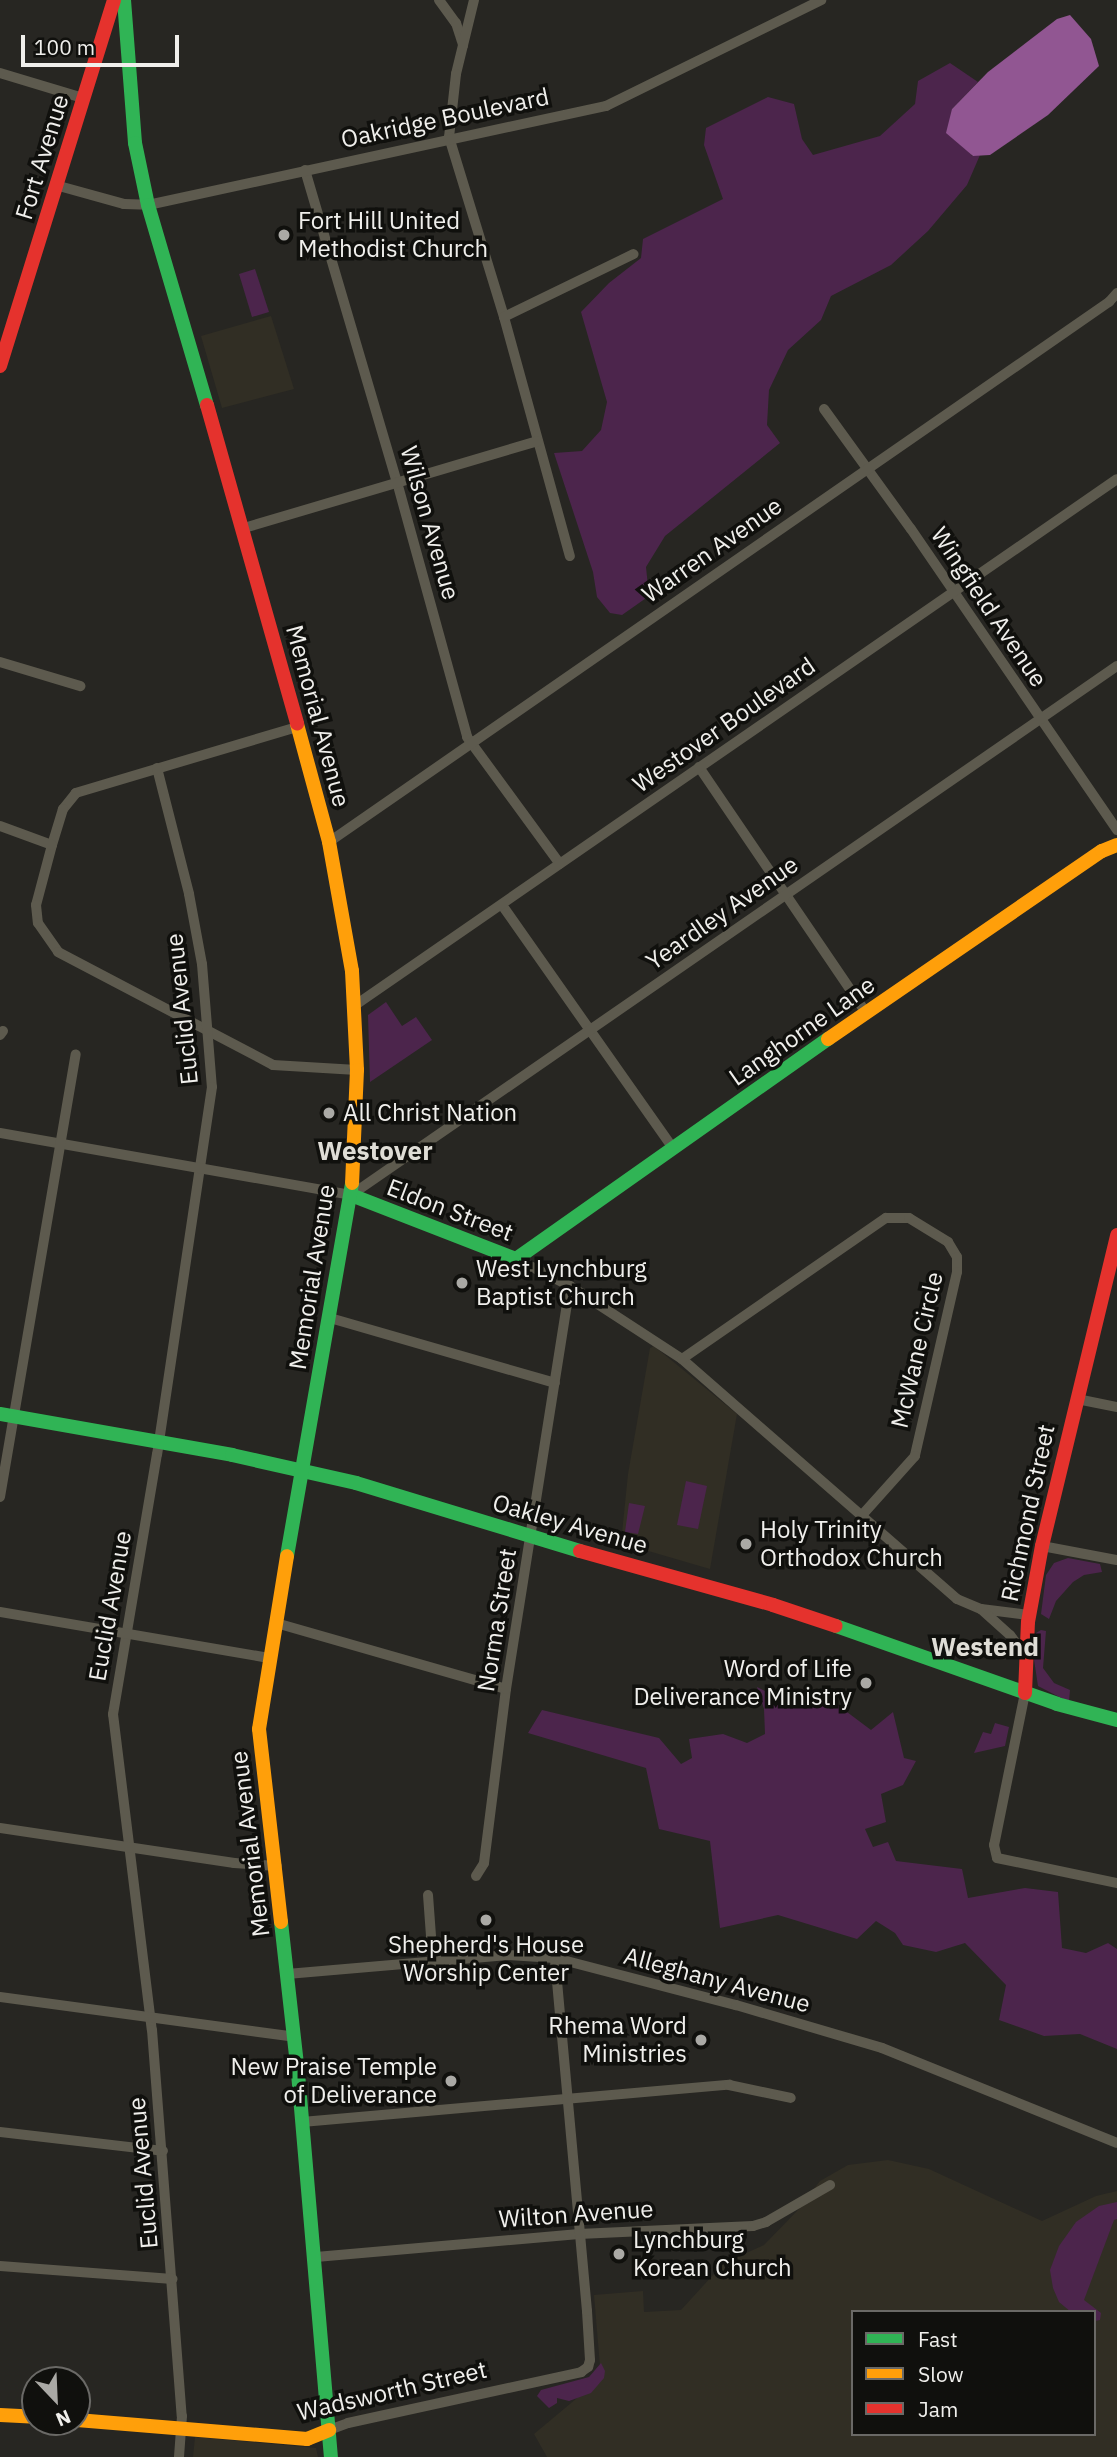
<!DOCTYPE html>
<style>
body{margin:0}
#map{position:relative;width:1117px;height:2457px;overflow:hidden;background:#272622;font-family:"IBM Plex Sans",sans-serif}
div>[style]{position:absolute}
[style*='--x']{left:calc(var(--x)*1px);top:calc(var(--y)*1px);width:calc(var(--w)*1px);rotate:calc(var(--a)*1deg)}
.built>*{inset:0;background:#312e24}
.green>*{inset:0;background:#4c254c}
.water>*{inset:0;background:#915692}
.street>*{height:10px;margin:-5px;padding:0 5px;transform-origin:5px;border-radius:5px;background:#5d5a4e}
.fast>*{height:14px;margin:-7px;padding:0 7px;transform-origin:7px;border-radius:7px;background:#30b455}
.slow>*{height:14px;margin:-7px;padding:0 7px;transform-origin:7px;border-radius:7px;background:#ff9f0a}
.jam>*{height:14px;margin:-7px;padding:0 7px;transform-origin:7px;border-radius:7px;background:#e5322d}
.dots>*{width:19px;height:19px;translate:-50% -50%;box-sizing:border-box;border:4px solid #10100d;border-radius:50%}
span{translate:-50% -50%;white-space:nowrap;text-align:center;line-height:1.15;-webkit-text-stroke:7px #10100d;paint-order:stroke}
.street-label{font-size:24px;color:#f0efec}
.poi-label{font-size:24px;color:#f0efec}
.left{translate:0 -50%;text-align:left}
.right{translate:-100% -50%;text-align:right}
.neighbourhood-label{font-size:26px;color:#dfddd6;font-weight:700}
.legend{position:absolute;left:851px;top:2310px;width:245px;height:126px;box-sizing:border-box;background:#10100d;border:2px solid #6a6966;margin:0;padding:9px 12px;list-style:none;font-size:21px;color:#f0efec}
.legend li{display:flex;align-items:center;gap:14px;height:35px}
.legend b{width:35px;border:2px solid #6a6966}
.north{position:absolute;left:21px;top:2366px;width:70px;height:70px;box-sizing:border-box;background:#10100d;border:2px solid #6a6966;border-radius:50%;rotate:157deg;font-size:19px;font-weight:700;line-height:28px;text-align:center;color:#f0efec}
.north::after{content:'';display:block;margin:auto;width:24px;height:32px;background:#aaa9a5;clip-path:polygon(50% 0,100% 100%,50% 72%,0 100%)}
.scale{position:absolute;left:21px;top:35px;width:158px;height:32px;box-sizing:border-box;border:4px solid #f0efec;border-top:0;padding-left:9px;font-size:21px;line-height:24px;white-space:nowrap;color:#f0efec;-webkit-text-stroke:5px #10100d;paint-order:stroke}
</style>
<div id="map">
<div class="built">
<i style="clip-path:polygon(271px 316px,294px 389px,222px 408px,201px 336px)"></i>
<i style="clip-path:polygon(654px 1346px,737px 1414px,710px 1569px,621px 1543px,628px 1474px,650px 1348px)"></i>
<i style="clip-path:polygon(evenodd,888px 2160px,929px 2169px,1042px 2221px,1096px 2196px,1117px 2191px,1117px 2457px,547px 2457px,534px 2434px,601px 2378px,594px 2295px,643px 2291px,644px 2312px,681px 2310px,724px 2263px,764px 2245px,797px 2211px,820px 2181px,848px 2165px,888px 2160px,853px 2312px,1094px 2312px,1094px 2434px,853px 2434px,853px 2312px)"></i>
<i style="clip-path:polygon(195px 2437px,316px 2448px,318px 2457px,193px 2457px)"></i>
</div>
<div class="green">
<i style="clip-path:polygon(950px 63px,978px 82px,952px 109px,972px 156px,980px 155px,967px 185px,928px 231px,891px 265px,831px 296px,821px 320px,788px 350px,769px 390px,767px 425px,780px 443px,665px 536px,646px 567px,649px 596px,622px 615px,610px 613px,597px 597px,593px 572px,554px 453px,582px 451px,601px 430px,607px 402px,581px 312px,609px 283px,641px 258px,643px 239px,723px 199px,704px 145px,706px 128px,768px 97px,794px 104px,802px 139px,813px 155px,880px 136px,915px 104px,918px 81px)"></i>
<i style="clip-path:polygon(255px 269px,269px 312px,252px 317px,239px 274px)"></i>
<i style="clip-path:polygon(386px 1002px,402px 1026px,416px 1017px,432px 1040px,370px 1082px,368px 1015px)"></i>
<i style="clip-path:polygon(686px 1481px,707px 1486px,698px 1529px,677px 1525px)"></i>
<i style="clip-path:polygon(629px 1503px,645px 1506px,638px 1534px,625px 1532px)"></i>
<i style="clip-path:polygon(1068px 1558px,1100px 1564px,1102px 1572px,1084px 1575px,1073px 1582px,1056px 1601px,1049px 1619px,1041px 1614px,1046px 1575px,1054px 1563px)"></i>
<i style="clip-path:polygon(1041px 1630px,1046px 1631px,1043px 1668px,1054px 1683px,1070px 1690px,1069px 1702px,1038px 1686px,1033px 1653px,1036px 1633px)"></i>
<i style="clip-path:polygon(757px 1687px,786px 1702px,803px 1691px,817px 1699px,835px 1703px,871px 1730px,893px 1712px,904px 1758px,916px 1761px,903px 1785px,881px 1794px,886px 1822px,865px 1829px,873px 1847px,888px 1842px,896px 1861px,962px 1869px,968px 1898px,1025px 1888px,1058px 1892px,1062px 1948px,1086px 1953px,1108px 1943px,1117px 1949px,1117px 2049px,1080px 2034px,1044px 2036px,999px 2020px,1006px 1985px,965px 1943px,936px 1952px,903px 1945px,895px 1933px,876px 1921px,857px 1939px,778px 1915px,720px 1928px,710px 1841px,659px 1829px,646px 1768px,528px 1733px,542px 1710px,659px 1738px,681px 1764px,692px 1758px,689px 1739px,723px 1734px,747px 1743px,765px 1734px,764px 1709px)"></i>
<i style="clip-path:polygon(995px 1723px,1009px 1727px,1005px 1746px,974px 1753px,983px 1732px,991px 1734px)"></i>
<i style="clip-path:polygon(1117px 2202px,1117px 2219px,1114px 2220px,1084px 2300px,1101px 2313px,1100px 2320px,1095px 2321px,1094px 2312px,1071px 2312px,1059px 2302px,1053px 2288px,1050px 2270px,1059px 2246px,1076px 2222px,1099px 2206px)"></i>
<i style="clip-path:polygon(601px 2363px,605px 2371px,604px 2378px,591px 2393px,569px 2401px,557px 2398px,557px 2403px,549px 2408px,537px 2396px,541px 2390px,589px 2377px)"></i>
</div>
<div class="water">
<i style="clip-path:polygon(1070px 15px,1091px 39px,1099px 66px,1048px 115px,990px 155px,973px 156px,946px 133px,952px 109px,988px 72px,1057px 19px)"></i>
</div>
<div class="street">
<i style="--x:439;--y:0;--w:29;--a:54"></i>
<i style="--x:456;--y:23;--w:23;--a:72"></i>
<i style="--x:474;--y:0;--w:76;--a:103.7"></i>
<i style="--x:456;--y:74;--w:63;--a:96.3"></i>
<i style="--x:449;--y:137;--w:188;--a:73"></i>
<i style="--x:504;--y:317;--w:248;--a:74.6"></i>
<i style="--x:0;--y:73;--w:87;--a:16.8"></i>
<i style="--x:305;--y:170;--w:325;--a:73.6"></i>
<i style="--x:397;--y:482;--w:264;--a:74.6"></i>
<i style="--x:467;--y:737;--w:157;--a:53.8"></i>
<i style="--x:59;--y:186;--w:67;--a:15.5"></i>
<i style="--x:124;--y:204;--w:24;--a:2"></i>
<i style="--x:148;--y:205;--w:469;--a:-12.2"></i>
<i style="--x:606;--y:106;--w:240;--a:-26.2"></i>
<i style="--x:504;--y:317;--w:144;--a:-25.9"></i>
<i style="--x:824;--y:409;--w:148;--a:54.1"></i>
<i style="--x:911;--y:529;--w:365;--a:55.6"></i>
<i style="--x:244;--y:528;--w:306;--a:-16.5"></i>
<i style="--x:0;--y:662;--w:84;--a:16.7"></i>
<i style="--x:297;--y:727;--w:231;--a:163.4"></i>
<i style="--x:76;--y:793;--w:21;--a:129"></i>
<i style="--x:63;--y:809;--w:38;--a:107"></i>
<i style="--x:52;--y:845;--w:62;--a:104.9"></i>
<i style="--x:36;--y:905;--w:18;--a:84"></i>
<i style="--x:38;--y:923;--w:35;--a:55"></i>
<i style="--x:58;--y:952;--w:243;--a:27.7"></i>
<i style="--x:273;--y:1065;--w:84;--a:3.4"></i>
<i style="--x:699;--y:767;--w:297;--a:55.8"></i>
<i style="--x:157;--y:768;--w:130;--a:75.7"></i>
<i style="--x:189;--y:894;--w:71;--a:79.5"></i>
<i style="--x:202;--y:964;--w:123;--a:85.4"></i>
<i style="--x:212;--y:1087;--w:371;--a:98.5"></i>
<i style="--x:157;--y:1454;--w:264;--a:99.6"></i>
<i style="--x:113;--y:1714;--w:318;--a:83"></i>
<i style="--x:152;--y:2030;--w:387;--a:85.6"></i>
<i style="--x:182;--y:2416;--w:41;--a:94.2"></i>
<i style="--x:0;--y:826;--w:55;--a:20.1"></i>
<i style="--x:329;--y:842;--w:949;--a:-34.7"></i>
<i style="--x:1109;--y:302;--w:12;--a:-48"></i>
<i style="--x:502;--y:905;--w:297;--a:54.9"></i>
<i style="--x:354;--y:1006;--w:927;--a:-34.63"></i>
<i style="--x:0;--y:1035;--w:5;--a:-53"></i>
<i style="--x:0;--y:1133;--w:356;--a:10"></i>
<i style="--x:351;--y:1195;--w:931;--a:-34.63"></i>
<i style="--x:516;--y:1259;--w:60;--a:26.6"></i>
<i style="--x:570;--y:1286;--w:134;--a:33.1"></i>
<i style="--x:682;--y:1359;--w:365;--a:41.1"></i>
<i style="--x:957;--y:1599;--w:26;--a:23"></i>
<i style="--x:981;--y:1609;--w:48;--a:7.1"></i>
<i style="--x:330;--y:1318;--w:234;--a:16.1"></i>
<i style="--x:682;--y:1359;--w:248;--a:-34.7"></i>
<i style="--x:886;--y:1218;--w:23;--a:0"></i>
<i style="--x:909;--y:1218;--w:46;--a:31.6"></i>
<i style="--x:948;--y:1242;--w:17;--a:59"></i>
<i style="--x:957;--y:1257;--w:15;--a:90"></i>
<i style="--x:957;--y:1272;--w:189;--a:102.9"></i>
<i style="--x:915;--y:1456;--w:79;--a:131.9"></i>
<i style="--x:1077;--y:1399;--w:41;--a:11.3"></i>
<i style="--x:0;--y:1497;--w:449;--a:-80.3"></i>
<i style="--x:1042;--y:1546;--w:76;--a:10.6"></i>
<i style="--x:981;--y:1609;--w:39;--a:42"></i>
<i style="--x:1010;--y:1635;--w:25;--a:53"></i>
<i style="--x:0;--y:1612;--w:273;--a:9.7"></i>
<i style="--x:276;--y:1623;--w:239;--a:16"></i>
<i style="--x:1025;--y:1693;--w:155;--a:101.5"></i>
<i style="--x:994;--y:1845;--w:13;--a:77"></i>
<i style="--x:997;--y:1858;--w:123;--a:11.8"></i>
<i style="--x:0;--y:1828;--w:237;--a:8.5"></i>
<i style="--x:234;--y:1863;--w:43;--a:4"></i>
<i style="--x:476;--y:1876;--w:15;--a:-58"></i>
<i style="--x:484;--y:1863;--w:175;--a:-82.8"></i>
<i style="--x:506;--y:1689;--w:408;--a:-81"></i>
<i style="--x:428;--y:1895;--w:68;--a:85.8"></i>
<i style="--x:287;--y:1974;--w:222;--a:-4.9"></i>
<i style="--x:508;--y:1955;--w:47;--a:3.7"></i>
<i style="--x:555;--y:1958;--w:187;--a:14.6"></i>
<i style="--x:736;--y:2005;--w:152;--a:16.4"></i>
<i style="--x:882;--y:2048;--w:253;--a:22"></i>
<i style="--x:0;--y:1997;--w:297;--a:7.7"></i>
<i style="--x:302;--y:2122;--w:429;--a:-5"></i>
<i style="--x:729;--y:2085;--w:63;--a:11.8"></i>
<i style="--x:0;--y:2132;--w:164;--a:6.6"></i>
<i style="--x:316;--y:2257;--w:264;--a:-5"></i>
<i style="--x:579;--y:2234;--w:174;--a:-2.6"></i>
<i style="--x:753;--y:2226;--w:14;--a:-17"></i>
<i style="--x:766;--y:2222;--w:74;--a:-30"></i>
<i style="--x:0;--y:2266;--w:173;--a:4.3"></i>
<i style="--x:329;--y:2430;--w:20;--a:-20"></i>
<i style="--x:348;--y:2423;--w:239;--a:-12.3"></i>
<i style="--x:581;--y:2372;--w:9;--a:-36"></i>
<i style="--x:588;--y:2367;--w:7;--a:-74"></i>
<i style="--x:590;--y:2360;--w:49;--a:-93.5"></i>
<i style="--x:587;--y:2311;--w:354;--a:-95.2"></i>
</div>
<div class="fast">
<i style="--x:124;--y:0;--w:143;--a:85.6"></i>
<i style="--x:135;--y:143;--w:63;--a:78.2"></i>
<i style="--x:148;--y:205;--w:209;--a:73.6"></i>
<i style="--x:351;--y:1195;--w:177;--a:21.2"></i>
<i style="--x:516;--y:1259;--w:382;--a:-35.2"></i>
<i style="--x:0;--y:1414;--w:236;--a:10"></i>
<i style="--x:232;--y:1455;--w:127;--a:12.7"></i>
<i style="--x:356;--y:1483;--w:234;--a:16.9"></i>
<i style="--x:287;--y:1556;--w:379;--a:-80.1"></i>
<i style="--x:836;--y:1626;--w:234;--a:19.4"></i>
<i style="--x:1057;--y:1704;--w:62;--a:14.9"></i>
<i style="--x:281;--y:1922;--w:152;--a:83.6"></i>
<i style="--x:298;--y:2073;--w:385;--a:85.1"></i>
</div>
<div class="slow">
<i style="--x:297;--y:724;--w:122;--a:74.8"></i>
<i style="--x:329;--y:842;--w:131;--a:79.9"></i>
<i style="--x:352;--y:971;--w:99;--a:87.1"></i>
<i style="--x:357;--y:1070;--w:113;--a:92.5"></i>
<i style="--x:828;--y:1039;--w:332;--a:-34.5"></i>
<i style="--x:1102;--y:851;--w:16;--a:-22"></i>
<i style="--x:281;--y:1922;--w:194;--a:-96.5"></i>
<i style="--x:259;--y:1729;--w:175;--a:-80.8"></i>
<i style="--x:0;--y:2415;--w:35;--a:3"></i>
<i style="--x:77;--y:2420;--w:231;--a:4.7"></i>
<i style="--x:307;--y:2439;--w:24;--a:-22"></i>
</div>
<div class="jam">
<i style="--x:0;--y:366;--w:383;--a:-72.7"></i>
<i style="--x:207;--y:405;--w:331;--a:74.2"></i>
<i style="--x:580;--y:1551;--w:200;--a:15.6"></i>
<i style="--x:773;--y:1605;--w:66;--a:18.4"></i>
<i style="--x:1025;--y:1693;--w:71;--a:-87.6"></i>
<i style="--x:1028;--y:1622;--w:77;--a:-79.6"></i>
<i style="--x:1042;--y:1546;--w:320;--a:-76.4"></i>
</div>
<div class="dots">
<i style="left:284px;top:235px;background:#aaa9a5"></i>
<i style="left:329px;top:1113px;background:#aaa9a5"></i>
<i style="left:462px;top:1283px;background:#aaa9a5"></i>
<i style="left:746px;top:1544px;background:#aaa9a5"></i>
<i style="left:866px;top:1683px;background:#aaa9a5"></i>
<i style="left:486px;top:1920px;background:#aaa9a5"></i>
<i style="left:701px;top:2040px;background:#aaa9a5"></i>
<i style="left:451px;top:2081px;background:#aaa9a5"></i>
<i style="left:619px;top:2254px;background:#aaa9a5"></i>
</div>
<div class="street-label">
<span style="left:445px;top:118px;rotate:-12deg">Oakridge Boulevard</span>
<span style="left:42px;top:157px;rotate:-73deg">Fort Avenue</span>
<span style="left:430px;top:523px;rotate:74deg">Wilson Avenue</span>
<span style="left:712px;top:550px;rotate:-35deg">Warren Avenue</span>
<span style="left:989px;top:607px;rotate:56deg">Wingfield Avenue</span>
<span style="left:318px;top:716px;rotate:75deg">Memorial Avenue</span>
<span style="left:724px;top:725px;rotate:-35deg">Westover Boulevard</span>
<span style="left:722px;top:913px;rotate:-35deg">Yeardley Avenue</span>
<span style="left:182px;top:1009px;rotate:-96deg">Euclid Avenue</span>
<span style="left:802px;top:1031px;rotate:-35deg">Langhorne Lane</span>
<span style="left:450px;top:1210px;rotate:21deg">Eldon Street</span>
<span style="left:312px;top:1277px;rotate:-81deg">Memorial Avenue</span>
<span style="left:917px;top:1350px;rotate:-77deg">McWane Circle</span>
<span style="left:1028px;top:1513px;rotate:-78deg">Richmond Street</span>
<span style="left:570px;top:1524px;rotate:16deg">Oakley Avenue</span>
<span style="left:110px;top:1606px;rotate:-80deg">Euclid Avenue</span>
<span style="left:497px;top:1620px;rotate:-81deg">Norma Street</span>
<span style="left:250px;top:1844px;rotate:-97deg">Memorial Avenue</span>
<span style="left:717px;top:1980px;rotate:15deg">Alleghany Avenue</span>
<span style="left:143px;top:2173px;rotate:-95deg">Euclid Avenue</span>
<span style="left:576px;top:2214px;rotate:-4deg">Wilton Avenue</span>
<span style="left:392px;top:2391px;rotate:-13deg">Wadsworth Street</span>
</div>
<div class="poi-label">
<span class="left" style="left:298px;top:235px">Fort Hill United<br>Methodist Church</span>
<span class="left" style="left:343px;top:1113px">All Christ Nation</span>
<span class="left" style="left:476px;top:1283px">West Lynchburg<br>Baptist Church</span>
<span class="left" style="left:760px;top:1544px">Holy Trinity<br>Orthodox Church</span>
<span class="right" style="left:852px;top:1683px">Word of Life<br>Deliverance Ministry</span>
<span style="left:486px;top:1959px">Shepherd's House<br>Worship Center</span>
<span class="right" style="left:687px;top:2040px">Rhema Word<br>Ministries</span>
<span class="right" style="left:437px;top:2081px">New Praise Temple<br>of Deliverance</span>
<span class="left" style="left:633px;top:2254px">Lynchburg<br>Korean Church</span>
</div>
<div class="neighbourhood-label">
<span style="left:375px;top:1151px">Westover</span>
<span style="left:985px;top:1647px">Westend</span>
</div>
<ul class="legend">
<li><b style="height:9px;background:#30b455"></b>Fast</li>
<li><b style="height:9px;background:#ff9f0a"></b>Slow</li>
<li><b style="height:9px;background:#e5322d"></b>Jam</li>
</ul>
<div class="north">N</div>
<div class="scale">100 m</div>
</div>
